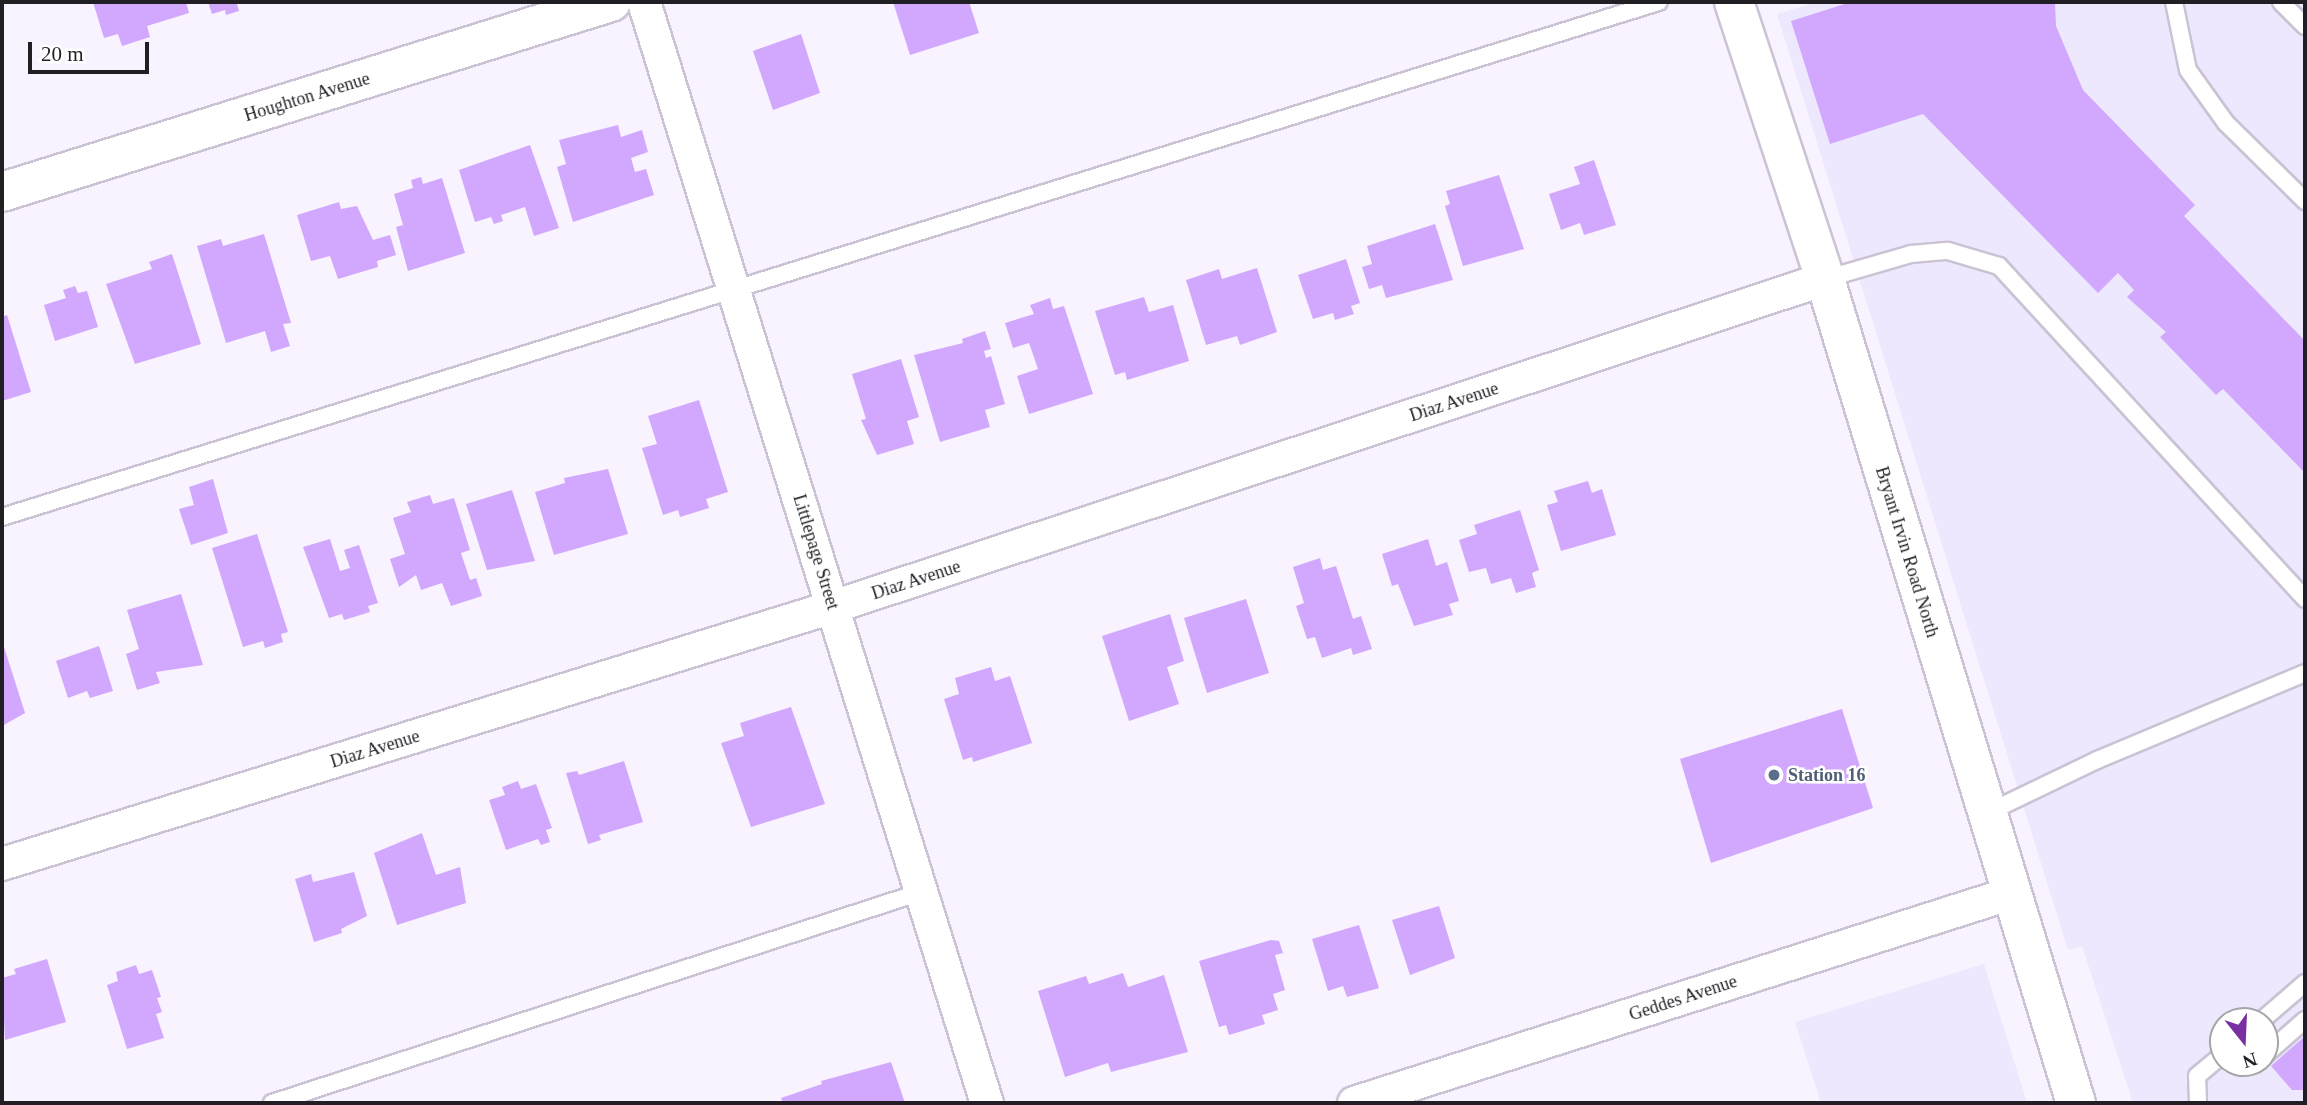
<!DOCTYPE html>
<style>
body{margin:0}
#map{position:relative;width:2307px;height:1105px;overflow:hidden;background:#f8f3fe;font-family:"Times New Roman",serif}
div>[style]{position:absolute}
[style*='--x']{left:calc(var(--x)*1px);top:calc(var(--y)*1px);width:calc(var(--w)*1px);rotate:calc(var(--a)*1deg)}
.commercial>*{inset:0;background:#ede8fe}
.building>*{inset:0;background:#d1a8fd}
.roads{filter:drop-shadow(2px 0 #cbc3d4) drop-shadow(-2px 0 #cbc3d4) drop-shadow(0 2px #cbc3d4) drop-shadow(0 -2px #cbc3d4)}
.service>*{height:16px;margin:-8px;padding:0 8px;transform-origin:8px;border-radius:8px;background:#fff}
.minor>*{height:32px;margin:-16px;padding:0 16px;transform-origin:16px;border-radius:16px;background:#fff}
.tertiary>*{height:38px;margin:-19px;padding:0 19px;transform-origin:19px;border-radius:19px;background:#fff}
.secondary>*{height:38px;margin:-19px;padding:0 19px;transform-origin:19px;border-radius:19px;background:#fff}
.dots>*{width:19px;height:19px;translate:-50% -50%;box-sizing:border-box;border:4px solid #fff;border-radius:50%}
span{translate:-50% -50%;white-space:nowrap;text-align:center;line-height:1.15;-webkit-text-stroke:5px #fff;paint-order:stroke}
.street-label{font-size:18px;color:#211e24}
.service-label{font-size:18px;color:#4e5e75;font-weight:700}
.left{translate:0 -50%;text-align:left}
.frame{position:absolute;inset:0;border:4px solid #211e24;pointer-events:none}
.north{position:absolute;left:2209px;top:1007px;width:70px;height:70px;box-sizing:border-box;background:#fff;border:2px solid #a6a5a7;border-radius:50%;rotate:162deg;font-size:19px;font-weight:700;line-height:28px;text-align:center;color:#211e24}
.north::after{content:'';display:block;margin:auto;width:24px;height:32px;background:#7a2fa1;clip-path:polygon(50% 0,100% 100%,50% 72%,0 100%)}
.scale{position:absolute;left:28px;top:42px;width:121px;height:32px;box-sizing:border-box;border:4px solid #211e24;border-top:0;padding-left:9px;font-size:21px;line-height:24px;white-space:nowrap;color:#211e24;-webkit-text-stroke:5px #fff;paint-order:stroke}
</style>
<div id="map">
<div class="commercial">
<i style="clip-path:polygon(evenodd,1816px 2px,2305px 2px,2305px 1103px,2133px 1103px,2082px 946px,2068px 950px,1777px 14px,1816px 2px,2223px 1021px,2265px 1021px,2265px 1063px,2223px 1063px,2223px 1021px)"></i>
<i style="clip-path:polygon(1984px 964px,2027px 1103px,1821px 1103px,1795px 1022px)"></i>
</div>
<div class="building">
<i style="clip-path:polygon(93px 2px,186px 2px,189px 13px,147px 26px,150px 37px,122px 46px,118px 34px,104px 38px)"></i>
<i style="clip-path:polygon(208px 2px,242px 2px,237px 4px,239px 11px,226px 15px,225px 10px,212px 14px)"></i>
<i style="clip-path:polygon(893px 2px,969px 2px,979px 33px,910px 55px)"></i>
<i style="clip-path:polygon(1851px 2px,2055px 2px,2056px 26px,2083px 90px,2195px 205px,2184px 216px,2305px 341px,2305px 473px,2223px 389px,2216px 395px,2160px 337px,2166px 332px,2127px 297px,2134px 290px,2118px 273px,2098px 293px,1923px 114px,1830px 144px,1791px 21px)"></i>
<i style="clip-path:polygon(801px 34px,820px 93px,773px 110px,753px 51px)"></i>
<i style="clip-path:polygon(618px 125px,621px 137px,642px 130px,648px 152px,631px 158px,635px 172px,646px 169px,654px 195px,573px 222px,557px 167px,566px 164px,559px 140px)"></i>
<i style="clip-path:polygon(530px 145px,559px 228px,534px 236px,525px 207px,501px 215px,503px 221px,494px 224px,491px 217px,475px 222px,459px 170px)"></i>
<i style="clip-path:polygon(1594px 160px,1616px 225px,1584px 235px,1580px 223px,1561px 230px,1549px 194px,1580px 184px,1574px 167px)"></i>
<i style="clip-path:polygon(1499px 175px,1524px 249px,1463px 266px,1445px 206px,1450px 204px,1446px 191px)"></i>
<i style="clip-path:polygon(421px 177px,423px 184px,442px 178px,465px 253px,408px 271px,396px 227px,403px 225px,394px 194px,413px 188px,411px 180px)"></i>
<i style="clip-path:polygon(339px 202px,341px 209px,357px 206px,373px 240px,390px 235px,396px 255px,377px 261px,378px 267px,338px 279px,330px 256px,311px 261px,297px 215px)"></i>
<i style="clip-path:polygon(1435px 224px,1453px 280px,1386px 298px,1382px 285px,1369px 289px,1362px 267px,1372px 264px,1367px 246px)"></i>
<i style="clip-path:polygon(264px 234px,291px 323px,283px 324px,290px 346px,271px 352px,265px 331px,226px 343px,197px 246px,221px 239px,223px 246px)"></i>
<i style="clip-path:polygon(172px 254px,201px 344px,135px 364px,106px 284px,152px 269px,149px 262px)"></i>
<i style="clip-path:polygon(1346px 259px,1360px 303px,1351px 306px,1354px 314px,1335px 320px,1333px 313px,1313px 319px,1298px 275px)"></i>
<i style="clip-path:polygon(1257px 268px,1277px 332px,1240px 345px,1237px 336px,1206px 345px,1186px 280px,1219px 269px,1222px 279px)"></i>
<i style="clip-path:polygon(75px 286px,78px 293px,87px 291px,98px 327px,55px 341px,44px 305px,66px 298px,63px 290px)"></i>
<i style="clip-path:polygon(1144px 297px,1149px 312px,1173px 305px,1189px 361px,1127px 380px,1125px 372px,1115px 375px,1095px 311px)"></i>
<i style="clip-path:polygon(1050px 298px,1053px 309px,1064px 306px,1093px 394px,1029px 414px,1017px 376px,1038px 369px,1029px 343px,1013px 348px,1005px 323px,1034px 314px,1030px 305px)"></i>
<i style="clip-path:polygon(7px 315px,31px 392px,2px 401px,2px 317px)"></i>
<i style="clip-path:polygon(985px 331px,991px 349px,984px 351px,986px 358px,991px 356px,1005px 404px,985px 410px,990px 427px,940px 442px,914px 355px,963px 343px,962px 339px)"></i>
<i style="clip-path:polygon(901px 359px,919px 417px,907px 421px,914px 444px,877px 455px,861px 420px,866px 419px,852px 374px)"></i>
<i style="clip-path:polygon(699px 400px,728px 492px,706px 499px,709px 508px,680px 517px,678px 510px,663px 515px,642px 448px,657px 444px,648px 416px)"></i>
<i style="clip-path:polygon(608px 469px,628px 534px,554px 555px,535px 492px,565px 483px,564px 478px)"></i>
<i style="clip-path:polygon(213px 479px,228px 533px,191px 545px,179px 509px,194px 505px,189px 487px)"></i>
<i style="clip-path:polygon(1588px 481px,1592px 493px,1602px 489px,1616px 535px,1561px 551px,1547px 505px,1558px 502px,1554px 491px)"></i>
<i style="clip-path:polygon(512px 490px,535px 561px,487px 570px,466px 504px)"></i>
<i style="clip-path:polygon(430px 495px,433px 504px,454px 498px,470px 550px,461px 553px,470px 580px,476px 578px,482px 596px,451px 606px,442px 583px,421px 590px,416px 575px,399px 587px,390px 559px,405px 554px,393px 518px,411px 512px,407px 502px)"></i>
<i style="clip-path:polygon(1520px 510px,1539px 570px,1532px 573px,1536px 587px,1516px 593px,1511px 578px,1491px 584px,1486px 568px,1469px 572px,1459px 540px,1477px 534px,1474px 525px)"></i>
<i style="clip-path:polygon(257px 534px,288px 632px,281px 634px,283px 642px,265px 648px,263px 641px,243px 647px,212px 548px)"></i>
<i style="clip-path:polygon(330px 539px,340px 571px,350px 568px,344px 550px,359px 545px,378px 603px,368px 606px,370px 612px,344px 620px,342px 614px,329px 618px,303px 547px)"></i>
<i style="clip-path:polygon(1428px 539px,1436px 566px,1447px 562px,1459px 601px,1449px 604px,1453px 615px,1414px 626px,1398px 584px,1392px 586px,1382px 554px)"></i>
<i style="clip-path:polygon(1320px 558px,1323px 570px,1336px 566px,1353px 619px,1361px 616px,1372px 649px,1353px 655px,1351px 648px,1322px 658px,1315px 637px,1307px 639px,1296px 606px,1304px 603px,1293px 567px)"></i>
<i style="clip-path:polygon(181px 594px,203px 665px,156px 672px,160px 683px,137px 690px,126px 654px,139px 649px,127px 610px)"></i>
<i style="clip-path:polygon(1246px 599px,1269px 673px,1207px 693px,1184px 618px)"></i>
<i style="clip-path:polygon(1170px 614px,1184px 661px,1167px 667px,1179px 704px,1129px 721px,1102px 636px)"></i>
<i style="clip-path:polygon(99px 646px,113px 691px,90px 698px,87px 691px,68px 698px,56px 661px)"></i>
<i style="clip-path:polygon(4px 647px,25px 713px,2px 726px,2px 648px)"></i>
<i style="clip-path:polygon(991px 667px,995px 681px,1010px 676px,1032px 743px,973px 762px,972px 757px,963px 760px,944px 699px,959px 694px,955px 678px)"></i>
<i style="clip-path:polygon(791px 707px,825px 804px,751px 827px,721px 743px,744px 736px,740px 723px)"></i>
<i style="clip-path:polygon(1842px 709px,1873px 808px,1711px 863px,1680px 759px)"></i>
<i style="clip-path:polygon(624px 761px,643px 822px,599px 835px,601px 840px,588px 844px,566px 773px,577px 771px,579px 775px)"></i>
<i style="clip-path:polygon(518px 781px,521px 789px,536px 784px,552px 828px,546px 830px,550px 842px,541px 845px,538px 839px,506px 850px,489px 800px,505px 795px,502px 787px)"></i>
<i style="clip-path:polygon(422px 833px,436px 875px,460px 867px,466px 903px,397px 925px,374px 853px)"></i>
<i style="clip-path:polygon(354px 872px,367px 916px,341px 929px,342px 933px,314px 942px,295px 879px,311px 874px,313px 882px)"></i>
<i style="clip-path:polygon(1439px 906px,1455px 958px,1410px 975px,1392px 920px)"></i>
<i style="clip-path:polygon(1359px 925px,1379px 988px,1347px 997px,1343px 986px,1328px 991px,1312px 939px)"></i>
<i style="clip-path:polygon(1271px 940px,1279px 941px,1283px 953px,1275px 955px,1285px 990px,1273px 994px,1278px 1010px,1262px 1015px,1265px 1024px,1229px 1035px,1226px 1025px,1219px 1027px,1199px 961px)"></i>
<i style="clip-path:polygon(47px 959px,66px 1022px,5px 1040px,2px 978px,16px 974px,14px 969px)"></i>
<i style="clip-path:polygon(136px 965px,139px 974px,152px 970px,161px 997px,157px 998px,162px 1012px,156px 1014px,164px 1038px,127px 1049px,107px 985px,118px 981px,116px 972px)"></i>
<i style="clip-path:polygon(1123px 973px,1128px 987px,1164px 975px,1188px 1052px,1111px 1072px,1108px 1063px,1065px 1077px,1038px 991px,1086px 976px,1089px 984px)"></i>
<i style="clip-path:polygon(2305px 1036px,2305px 1090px,2292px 1090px,2271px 1066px)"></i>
<i style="clip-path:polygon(891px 1062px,905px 1103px,783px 1103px,781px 1098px,822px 1084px,821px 1081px)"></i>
</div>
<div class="roads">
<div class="service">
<i style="--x:2174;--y:2;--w:69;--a:78.4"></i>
<i style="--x:2188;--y:70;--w:65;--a:54.4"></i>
<i style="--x:2226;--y:123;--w:111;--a:44.6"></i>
<i style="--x:2281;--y:2;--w:34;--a:45"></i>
<i style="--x:1825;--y:279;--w:90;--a:-16.2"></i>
<i style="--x:1911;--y:254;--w:37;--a:-5"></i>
<i style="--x:1948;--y:251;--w:53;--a:16.4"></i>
<i style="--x:1999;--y:266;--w:452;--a:47.4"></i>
<i style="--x:2;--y:517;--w:1735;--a:-17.27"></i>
<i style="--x:1987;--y:813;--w:122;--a:-25.7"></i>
<i style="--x:2097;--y:760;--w:225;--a:-22.7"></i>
<i style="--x:2261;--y:1021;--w:58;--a:-40.8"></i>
<i style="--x:2265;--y:1055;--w:53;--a:-41.2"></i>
<i style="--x:272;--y:1103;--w:682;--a:-18.01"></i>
<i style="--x:2198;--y:1103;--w:27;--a:-92"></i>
<i style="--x:2197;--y:1076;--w:34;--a:-40"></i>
</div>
<div class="minor">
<i style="--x:644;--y:2;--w:1153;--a:72.7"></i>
<i style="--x:2;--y:864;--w:870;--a:-17.19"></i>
<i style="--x:833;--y:607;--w:1045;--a:-18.3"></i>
<i style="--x:1354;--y:1103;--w:691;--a:-17.7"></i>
</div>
<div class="tertiary">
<i style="--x:2;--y:192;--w:638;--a:-17.33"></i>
</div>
<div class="secondary">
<i style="--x:1734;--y:2;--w:292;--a:71.8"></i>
<i style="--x:1825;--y:279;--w:861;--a:73.06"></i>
</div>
</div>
<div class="dots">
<i style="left:1774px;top:775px;background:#5c6f8a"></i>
</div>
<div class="street-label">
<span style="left:307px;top:97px;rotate:-17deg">Houghton Avenue</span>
<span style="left:1454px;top:402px;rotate:-18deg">Diaz Avenue</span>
<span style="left:816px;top:552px;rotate:73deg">Littlepage Street</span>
<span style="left:1907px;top:552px;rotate:73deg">Bryant Irvin Road North</span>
<span style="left:916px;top:580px;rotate:-18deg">Diaz Avenue</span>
<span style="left:375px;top:749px;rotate:-17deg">Diaz Avenue</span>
<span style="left:1683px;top:998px;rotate:-18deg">Geddes Avenue</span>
</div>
<div class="service-label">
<span class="left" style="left:1788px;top:775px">Station 16</span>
</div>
<div class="frame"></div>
<div class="north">N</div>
<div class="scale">20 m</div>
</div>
